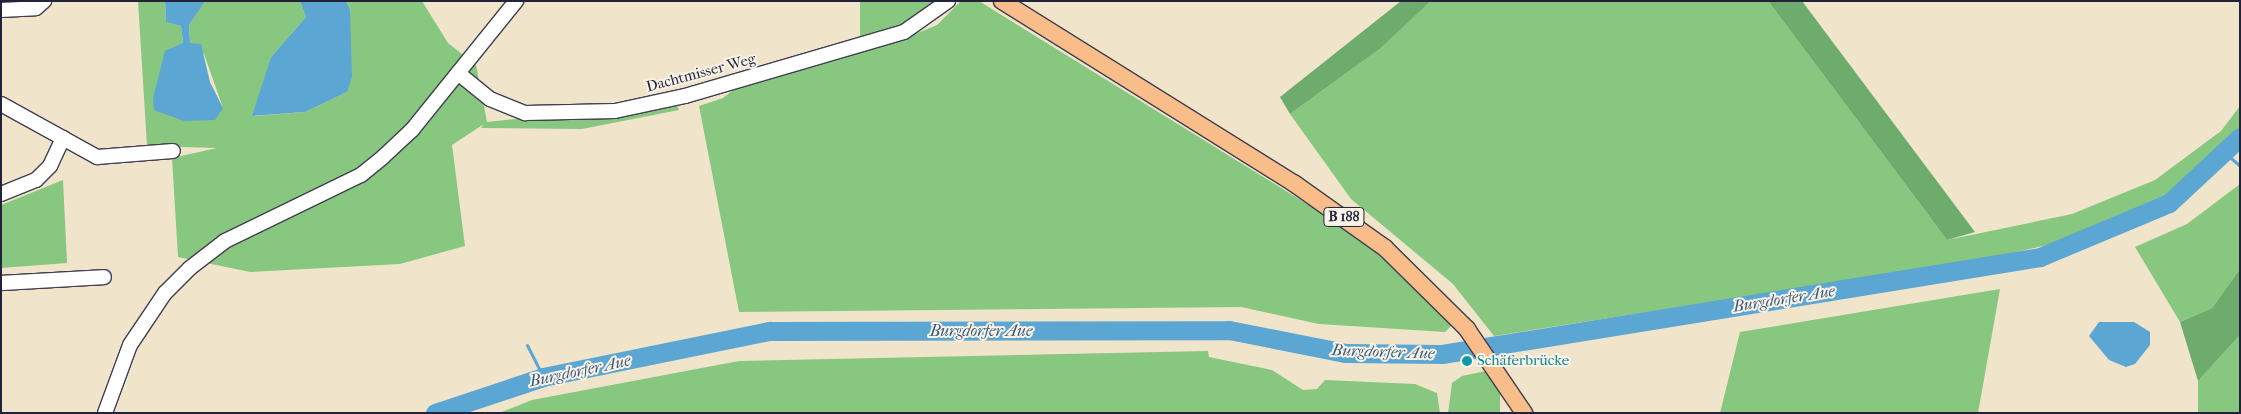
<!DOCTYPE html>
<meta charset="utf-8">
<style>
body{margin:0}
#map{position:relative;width:2241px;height:414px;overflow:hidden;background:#f0e5cb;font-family:"IM FELL French Canon",serif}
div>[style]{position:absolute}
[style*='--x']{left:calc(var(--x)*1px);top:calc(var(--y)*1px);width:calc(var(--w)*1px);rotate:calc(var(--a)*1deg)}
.green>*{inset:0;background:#88c77f}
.forest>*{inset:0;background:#6eac6e}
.water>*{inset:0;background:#5ca6d4}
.stream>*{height:3px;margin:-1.5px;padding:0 1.5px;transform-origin:1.5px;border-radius:1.5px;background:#5ca6d4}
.river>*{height:19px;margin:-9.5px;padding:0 9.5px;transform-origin:9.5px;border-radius:9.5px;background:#5ca6d4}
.roads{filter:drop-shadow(1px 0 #413f51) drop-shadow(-1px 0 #413f51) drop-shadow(0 1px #413f51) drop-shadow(0 -1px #413f51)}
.minor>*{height:14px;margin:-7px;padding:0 7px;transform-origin:7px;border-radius:7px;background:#fff}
.major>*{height:16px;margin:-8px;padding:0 8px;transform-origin:8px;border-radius:8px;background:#f8bd89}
.dots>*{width:14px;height:14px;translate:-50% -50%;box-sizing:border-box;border:2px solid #f7f3e8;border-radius:50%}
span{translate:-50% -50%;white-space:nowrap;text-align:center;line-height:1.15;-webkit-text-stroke:4px #f7f3e8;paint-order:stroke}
.shield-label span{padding:1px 4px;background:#f7f3e8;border:1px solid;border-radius:4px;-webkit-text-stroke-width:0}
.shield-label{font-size:14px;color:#22223b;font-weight:700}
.street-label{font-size:15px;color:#22223b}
.culture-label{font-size:15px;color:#0d838f}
.left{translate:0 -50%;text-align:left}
.water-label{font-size:16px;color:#395778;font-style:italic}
.frame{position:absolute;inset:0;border:2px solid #22223b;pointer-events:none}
</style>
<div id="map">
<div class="green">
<i style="clip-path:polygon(138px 1px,165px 1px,166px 22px,181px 26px,183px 43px,223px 108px,204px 54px,190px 43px,189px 25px,200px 7px,205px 1px,300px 1px,306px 17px,271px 57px,253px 116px,305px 112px,347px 92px,350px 9px,346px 1px,422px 1px,448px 43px,476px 65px,487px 122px,675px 101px,679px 110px,582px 129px,481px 128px,484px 124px,452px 145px,465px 246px,400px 264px,250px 272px,178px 257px,172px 158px,217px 148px,147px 146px)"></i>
<i style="clip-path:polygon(860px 1px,935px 1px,916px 19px,860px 38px)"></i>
<i style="clip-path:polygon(961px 1px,979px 1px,1333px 220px,1380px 255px,1452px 325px,1445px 332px,1319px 324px,1241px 307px,739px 312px,699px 106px,723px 98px,741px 84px,910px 36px,937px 25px)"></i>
<i style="clip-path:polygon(1431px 1px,1768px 1px,1947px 240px,2072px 214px,2155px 180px,2221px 131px,2240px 106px,2240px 130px,2168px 197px,2060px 242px,1982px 260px,1494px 336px,1453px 284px,1351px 199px,1290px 114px,1381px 48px)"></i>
<i style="clip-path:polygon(63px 180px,67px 263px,1px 268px,1px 205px)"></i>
<i style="clip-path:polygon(2240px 184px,2240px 269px,2212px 308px,2180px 322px,2135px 247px,2187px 224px)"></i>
<i style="clip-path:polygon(2000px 289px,1978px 413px,1720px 413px,1740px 332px)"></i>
<i style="clip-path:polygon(2240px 335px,2240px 413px,2198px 413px,2198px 381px)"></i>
<i style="clip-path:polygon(1208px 351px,1209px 357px,1272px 370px,1303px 390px,1317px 389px,1325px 380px,1415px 384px,1437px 393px,1440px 413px,499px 413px,532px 400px,739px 361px)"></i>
<i style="clip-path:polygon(1486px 371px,1500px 393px,1500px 413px,1448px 413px,1452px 383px,1462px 376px)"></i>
</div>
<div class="forest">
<i style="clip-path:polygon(1401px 1px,1431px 1px,1381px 48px,1290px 114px,1280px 97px)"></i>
<i style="clip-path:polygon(1768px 1px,1802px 1px,1975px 232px,1947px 240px)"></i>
<i style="clip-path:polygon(2240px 269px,2240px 335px,2198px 381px,2180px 322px,2212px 308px)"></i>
</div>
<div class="water">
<i style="clip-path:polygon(165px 1px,205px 1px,189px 25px,190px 43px,201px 44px,210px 82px,223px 108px,215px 120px,184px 121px,154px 110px,153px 98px,165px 51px,183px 43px,181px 26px,166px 22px)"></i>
<i style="clip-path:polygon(300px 1px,346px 1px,350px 9px,352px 77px,347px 92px,305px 112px,252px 116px,271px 57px,306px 17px)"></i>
<i style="clip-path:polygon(2099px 322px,2134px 322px,2150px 332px,2150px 345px,2135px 364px,2126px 367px,2109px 360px,2089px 336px)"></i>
</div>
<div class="stream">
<i style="--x:2224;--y:152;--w:21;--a:41"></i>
<i style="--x:527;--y:345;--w:36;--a:63"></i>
</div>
<div class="river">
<i style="--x:435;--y:413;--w:114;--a:-18.4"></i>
<i style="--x:543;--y:377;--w:232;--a:-11.5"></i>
<i style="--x:770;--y:331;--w:459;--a:-0.1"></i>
<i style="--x:1229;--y:330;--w:118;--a:11.2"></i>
<i style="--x:1345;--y:353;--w:97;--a:0.6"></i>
<i style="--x:1442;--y:354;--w:606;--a:-9.21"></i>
<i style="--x:2040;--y:257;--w:140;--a:-22.7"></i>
<i style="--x:2169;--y:203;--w:97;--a:-42.9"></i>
</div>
<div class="roads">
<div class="minor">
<i style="--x:1;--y:10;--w:35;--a:-3"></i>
<i style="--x:36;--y:8;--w:11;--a:-41"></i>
<i style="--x:458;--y:73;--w:41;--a:39.1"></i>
<i style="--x:490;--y:99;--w:38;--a:22"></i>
<i style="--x:525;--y:113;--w:90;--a:-1.3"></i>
<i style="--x:615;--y:111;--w:72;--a:-12.1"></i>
<i style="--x:685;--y:96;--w:228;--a:-16.3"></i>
<i style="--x:904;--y:32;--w:54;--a:-35.2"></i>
<i style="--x:1;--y:104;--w:110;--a:28.9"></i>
<i style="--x:97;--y:157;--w:76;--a:-4.5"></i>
<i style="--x:1;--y:194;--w:38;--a:-22"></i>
<i style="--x:36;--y:180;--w:20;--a:-45"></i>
<i style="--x:50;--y:166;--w:31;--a:-65"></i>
<i style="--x:1;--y:283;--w:103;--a:-3.3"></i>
<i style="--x:105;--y:413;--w:72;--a:-69.8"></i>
<i style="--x:130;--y:345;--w:63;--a:-56.1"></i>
<i style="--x:165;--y:293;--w:35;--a:-45"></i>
<i style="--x:190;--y:268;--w:44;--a:-37.6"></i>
<i style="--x:225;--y:241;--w:151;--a:-25.9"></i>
<i style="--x:361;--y:175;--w:28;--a:-39"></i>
<i style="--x:383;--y:157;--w:40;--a:-43"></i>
<i style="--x:412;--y:130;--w:166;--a:-51.1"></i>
</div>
<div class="major">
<i style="--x:1002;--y:1;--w:345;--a:32"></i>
<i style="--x:1295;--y:184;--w:110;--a:35.4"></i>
<i style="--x:1385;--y:248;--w:115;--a:44.6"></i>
<i style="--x:1467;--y:329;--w:102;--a:55.8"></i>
</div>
</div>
<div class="dots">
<i style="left:1467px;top:361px;background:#0f9aa8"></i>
</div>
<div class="shield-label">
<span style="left:1344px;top:217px">B 188</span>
</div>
<div class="street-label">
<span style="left:701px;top:73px;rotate:-15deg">Dachtmisser Weg</span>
</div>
<div class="culture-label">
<span class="left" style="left:1477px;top:361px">Schäferbrücke</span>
</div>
<div class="water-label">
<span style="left:1784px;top:299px;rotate:-9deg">Burgdorfer Aue</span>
<span style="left:981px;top:331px">Burgdorfer Aue</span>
<span style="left:1383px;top:352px;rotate:2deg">Burgdorfer Aue</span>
<span style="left:580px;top:371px;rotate:-12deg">Burgdorfer Aue</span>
</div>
<div class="frame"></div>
</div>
